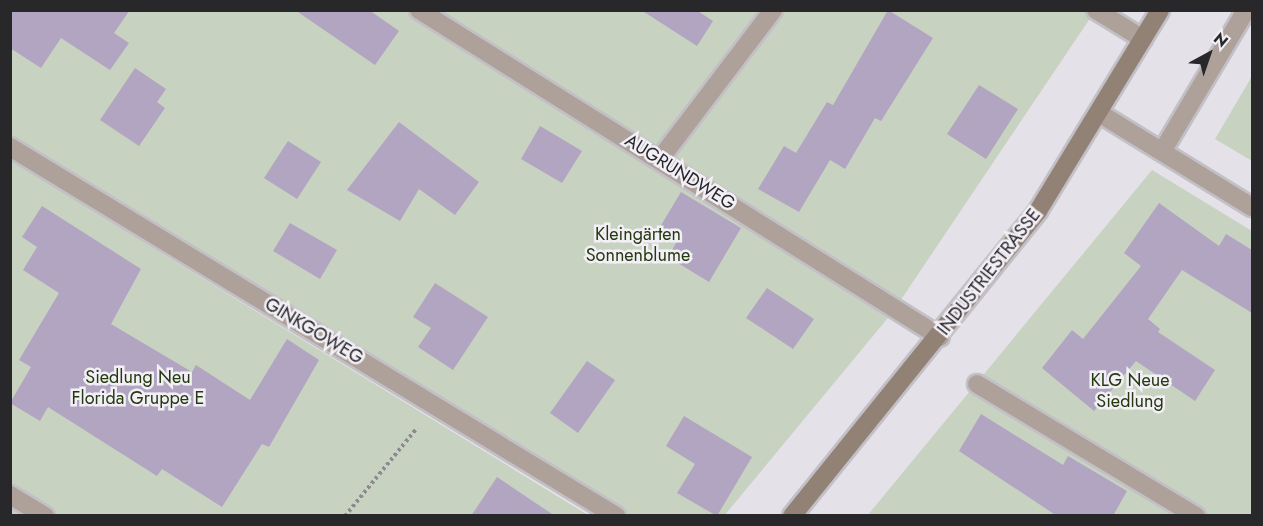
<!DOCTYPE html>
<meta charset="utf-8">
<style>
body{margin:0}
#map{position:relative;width:1263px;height:526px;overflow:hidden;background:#e4e2e8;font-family:Jost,sans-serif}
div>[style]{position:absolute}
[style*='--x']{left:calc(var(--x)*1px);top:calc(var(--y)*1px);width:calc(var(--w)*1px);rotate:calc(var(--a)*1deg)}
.green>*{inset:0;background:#c8d2c1}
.building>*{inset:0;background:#b1a5c1}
.path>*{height:4px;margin-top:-2px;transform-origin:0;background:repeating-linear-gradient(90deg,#8c8a8e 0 3px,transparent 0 6px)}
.roads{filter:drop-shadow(2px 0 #c2c0c6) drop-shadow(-2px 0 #c2c0c6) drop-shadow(0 2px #c2c0c6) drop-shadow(0 -2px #c2c0c6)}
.lane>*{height:18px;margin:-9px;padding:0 9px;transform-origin:9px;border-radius:9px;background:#ada199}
.secondary>*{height:18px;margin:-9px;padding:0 9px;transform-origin:9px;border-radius:9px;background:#928175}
span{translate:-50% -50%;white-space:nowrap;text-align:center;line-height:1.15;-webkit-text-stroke:5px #f2eff6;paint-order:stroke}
.street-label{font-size:18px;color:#282729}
.park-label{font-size:18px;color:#24390e}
.frame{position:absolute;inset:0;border:12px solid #282729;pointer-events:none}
.north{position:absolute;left:1179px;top:24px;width:60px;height:60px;-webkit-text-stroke:4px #f2eff6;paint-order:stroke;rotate:40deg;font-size:16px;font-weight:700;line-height:24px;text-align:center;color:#282729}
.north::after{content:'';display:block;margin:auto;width:21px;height:27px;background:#282729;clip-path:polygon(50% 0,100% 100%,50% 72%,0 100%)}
</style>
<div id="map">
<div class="green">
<i style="clip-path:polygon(10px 11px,1095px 11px,892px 313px,724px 516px,630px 515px,11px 137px)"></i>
<i style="clip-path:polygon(1252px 76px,1252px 161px,1215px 139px)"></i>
<i style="clip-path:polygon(10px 159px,184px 267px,588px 515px,11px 515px)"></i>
<i style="clip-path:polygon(1152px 170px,1252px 231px,1252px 515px,867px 516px)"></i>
</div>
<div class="building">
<i style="clip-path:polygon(10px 10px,130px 10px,114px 33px,129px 43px,110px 70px,61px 38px,41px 68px,10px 48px)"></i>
<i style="clip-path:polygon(295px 10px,369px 10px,399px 31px,375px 65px)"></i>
<i style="clip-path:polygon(641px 10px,696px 10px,713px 21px,697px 46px)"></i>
<i style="clip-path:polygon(888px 10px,933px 38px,881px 121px,875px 118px,845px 169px,830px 160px,799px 212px,758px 189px,784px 146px,796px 153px,827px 102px,833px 105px)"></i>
<i style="clip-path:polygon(135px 68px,166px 89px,157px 102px,165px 108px,139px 146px,100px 120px)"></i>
<i style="clip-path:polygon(979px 85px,1018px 109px,986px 159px,947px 134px)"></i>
<i style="clip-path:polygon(399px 122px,479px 182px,455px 215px,419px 189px,400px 221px,347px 190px)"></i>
<i style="clip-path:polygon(540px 126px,582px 151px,562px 183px,521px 159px)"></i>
<i style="clip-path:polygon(288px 141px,321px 162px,297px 199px,264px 178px)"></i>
<i style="clip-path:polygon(681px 192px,741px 228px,709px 282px,668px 257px,679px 238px,660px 227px)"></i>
<i style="clip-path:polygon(1159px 203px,1219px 246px,1226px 234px,1252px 250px,1252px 313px,1182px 270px,1148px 319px,1160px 329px,1158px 332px,1215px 370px,1195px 401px,1136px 361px,1094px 411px,1042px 368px,1072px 330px,1083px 339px,1141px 266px,1124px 253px)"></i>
<i style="clip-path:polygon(42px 206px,141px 269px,111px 324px,192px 372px,196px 365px,250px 400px,287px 339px,319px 360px,269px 447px,262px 444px,222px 507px,162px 469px,157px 476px,48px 407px,40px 421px,10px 403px,31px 367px,19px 360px,59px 293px,23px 270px,37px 247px,22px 237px)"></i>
<i style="clip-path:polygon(290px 223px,337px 250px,320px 279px,273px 251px)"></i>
<i style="clip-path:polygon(435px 283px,488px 317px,453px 370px,418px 347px,431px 328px,413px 317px)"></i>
<i style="clip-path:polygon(767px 288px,814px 319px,793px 349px,746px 318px)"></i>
<i style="clip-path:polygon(587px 361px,615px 380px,578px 433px,550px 413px)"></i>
<i style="clip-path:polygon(981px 414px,1063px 465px,1068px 456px,1127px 491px,1113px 516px,1057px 516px,959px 451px)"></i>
<i style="clip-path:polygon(684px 416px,752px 457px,717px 516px,677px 493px,695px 464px,666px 446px)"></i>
<i style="clip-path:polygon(497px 477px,555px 516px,471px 516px)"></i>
</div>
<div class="path">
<i style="--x:345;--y:516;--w:114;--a:-50.7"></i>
</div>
<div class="roads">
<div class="lane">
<i style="--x:419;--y:10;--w:615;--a:32.11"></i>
<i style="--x:1096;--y:10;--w:55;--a:31.7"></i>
<i style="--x:1099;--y:113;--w:180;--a:31.6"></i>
<i style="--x:10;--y:147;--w:710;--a:31.34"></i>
<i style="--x:1163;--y:150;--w:163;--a:-59.3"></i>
<i style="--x:660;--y:159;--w:187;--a:-52.8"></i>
<i style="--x:977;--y:384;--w:256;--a:31.1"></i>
<i style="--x:10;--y:495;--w:41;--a:31"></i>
</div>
<div class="secondary">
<i style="--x:792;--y:516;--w:392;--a:-51.1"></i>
<i style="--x:1038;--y:211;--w:235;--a:-58.7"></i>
</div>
</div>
<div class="street-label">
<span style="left:680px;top:172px;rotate:32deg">AUGRUNDWEG</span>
<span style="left:989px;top:272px;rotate:-52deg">INDUSTRIESTRASSE</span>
<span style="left:314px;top:331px;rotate:31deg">GINKGOWEG</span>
</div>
<div class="park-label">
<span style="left:638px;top:245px">Kleingärten<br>Sonnenblume</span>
<span style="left:138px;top:388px">Siedlung Neu<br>Florida Gruppe E</span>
<span style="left:1130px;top:391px">KLG Neue<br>Siedlung</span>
</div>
<div class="frame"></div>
<div class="north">N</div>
</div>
